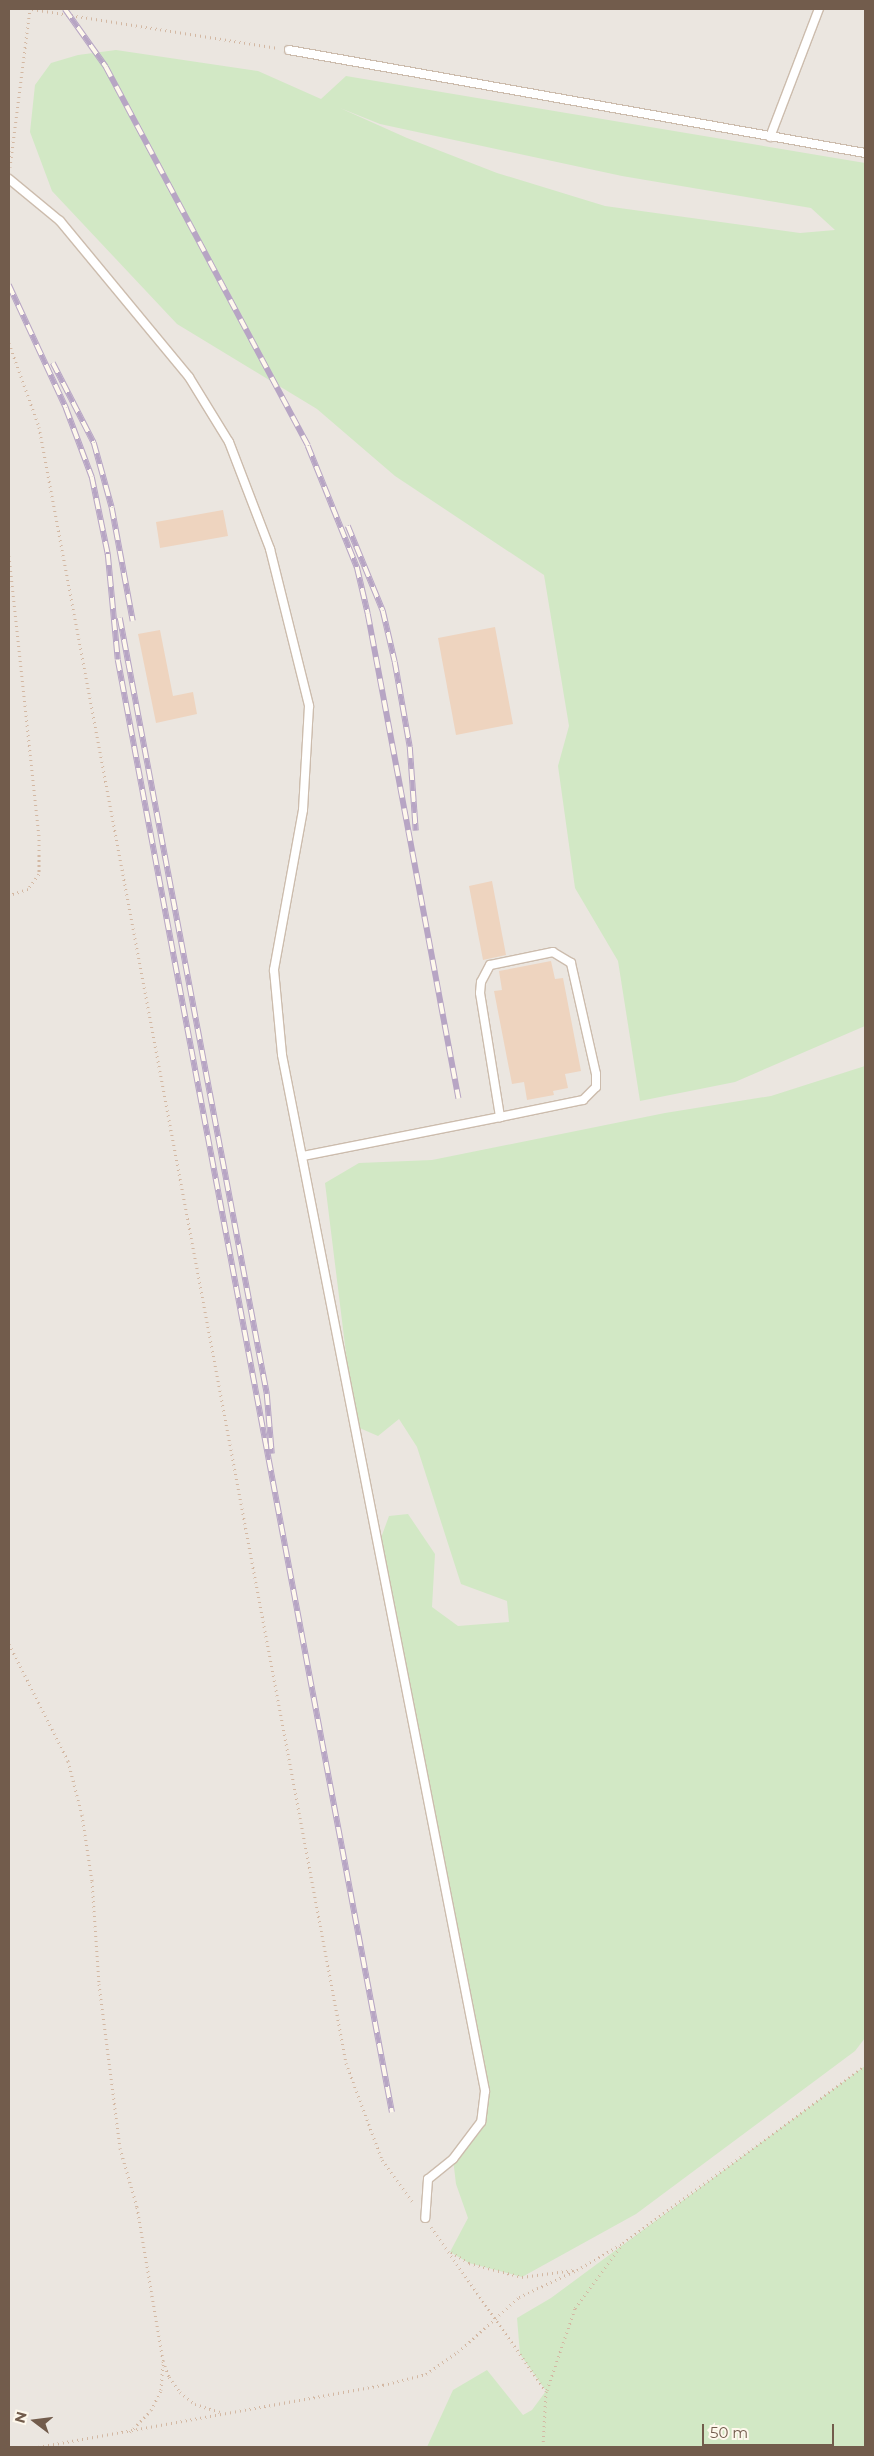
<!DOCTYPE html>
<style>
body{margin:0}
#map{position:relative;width:874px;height:2456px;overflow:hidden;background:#fbf4e6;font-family:Montserrat,sans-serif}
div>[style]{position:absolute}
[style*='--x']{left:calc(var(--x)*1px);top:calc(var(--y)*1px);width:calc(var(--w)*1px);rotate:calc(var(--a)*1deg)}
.industrial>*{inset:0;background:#ebe6e0}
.green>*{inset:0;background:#d2e8c5}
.building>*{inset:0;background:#eed4bf}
.path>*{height:3px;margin-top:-1.5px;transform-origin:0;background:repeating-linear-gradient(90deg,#d3b8a3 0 1px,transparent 0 5px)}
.roads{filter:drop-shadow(1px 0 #ccbcad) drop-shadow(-1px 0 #ccbcad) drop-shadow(0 1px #ccbcad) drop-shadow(0 -1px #ccbcad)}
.lane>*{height:8px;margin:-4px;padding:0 4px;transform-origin:4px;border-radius:4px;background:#fff}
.rail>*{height:5.5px;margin-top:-2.75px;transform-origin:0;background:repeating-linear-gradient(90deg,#fef8ec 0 11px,#b7a5c4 0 22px);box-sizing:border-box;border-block:1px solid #b7a5c4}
span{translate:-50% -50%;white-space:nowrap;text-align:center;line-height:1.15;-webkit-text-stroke:4px #fef8ec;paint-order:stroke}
.frame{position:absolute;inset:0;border:10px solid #725c4c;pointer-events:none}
.north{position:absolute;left:10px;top:2396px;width:50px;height:50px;-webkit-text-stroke:4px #fef8ec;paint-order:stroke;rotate:285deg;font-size:14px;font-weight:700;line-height:20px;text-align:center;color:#725c4c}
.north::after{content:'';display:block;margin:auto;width:18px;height:22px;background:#725c4c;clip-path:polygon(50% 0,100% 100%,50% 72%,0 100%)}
.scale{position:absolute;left:702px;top:2424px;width:132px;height:22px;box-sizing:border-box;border:2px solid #725c4c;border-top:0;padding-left:6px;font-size:15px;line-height:18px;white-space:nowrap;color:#725c4c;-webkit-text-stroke:4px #fef8ec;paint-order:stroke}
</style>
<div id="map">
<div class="industrial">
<i style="clip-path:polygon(9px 9px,865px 9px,865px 2447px,9px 2447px)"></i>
</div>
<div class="green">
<i style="clip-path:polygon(evenodd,116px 50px,258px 71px,321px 99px,346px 76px,865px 163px,865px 1026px,735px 1082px,640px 1101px,618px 961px,575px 888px,558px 766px,569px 726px,544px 575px,395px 476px,317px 409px,177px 324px,52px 191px,30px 132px,35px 85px,51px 63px,78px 55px,116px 50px,340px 108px,380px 124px,622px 176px,811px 208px,835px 230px,800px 233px,605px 206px,497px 173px,407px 138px,340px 108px)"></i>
<i style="clip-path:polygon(865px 1066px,865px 2038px,855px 2051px,636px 2214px,522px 2277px,469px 2263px,450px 2252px,468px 2218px,456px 2184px,453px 2159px,481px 2122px,485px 2091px,378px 1546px,389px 1516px,408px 1514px,435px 1554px,432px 1607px,458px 1626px,509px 1622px,507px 1601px,461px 1584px,417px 1447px,399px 1419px,378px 1436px,355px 1426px,325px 1183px,359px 1163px,432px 1160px,665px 1113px,771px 1096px)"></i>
<i style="clip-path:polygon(865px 2066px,865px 2447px,427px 2447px,453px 2390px,487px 2370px,523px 2415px,532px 2410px,546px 2391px,520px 2354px,517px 2318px,551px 2298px)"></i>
</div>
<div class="building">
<i style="clip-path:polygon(223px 510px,228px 536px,160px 548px,156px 522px)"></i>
<i style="clip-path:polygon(495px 627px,513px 724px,456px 735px,438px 638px)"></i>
<i style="clip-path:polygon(160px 630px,173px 696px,193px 692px,197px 714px,156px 723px,138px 634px)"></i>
<i style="clip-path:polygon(492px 881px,506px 955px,483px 960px,469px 886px)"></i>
<i style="clip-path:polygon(551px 961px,555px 979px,563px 978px,581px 1071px,565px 1074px,568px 1088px,553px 1091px,554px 1095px,527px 1100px,524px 1082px,512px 1084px,494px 991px,502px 990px,499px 971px)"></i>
</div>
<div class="path">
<i style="--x:32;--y:9;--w:249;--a:9"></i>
<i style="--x:10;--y:167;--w:159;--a:-82.8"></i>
<i style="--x:9;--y:343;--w:89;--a:70.3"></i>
<i style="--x:39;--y:427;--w:1665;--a:79.37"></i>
<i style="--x:346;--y:2063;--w:103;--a:69.6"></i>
<i style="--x:382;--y:2160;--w:54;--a:54"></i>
<i style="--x:9;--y:556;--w:281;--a:83.9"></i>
<i style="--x:39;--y:835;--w:39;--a:90"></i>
<i style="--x:39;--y:874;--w:19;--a:126"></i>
<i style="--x:28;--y:889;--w:20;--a:162"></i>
<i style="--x:9;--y:1644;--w:131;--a:63.2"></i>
<i style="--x:68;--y:1761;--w:56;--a:75.5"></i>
<i style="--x:82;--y:1815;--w:67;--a:81.4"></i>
<i style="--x:92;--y:1881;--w:103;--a:86.1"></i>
<i style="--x:99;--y:1984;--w:165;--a:82.7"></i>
<i style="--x:120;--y:2148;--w:61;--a:73.9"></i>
<i style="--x:137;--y:2207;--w:156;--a:80.4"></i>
<i style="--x:163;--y:2361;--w:17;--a:69"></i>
<i style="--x:169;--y:2377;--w:19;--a:54"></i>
<i style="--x:180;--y:2392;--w:19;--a:39"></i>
<i style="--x:195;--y:2404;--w:26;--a:18"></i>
<i style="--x:431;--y:2227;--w:200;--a:55"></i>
<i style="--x:546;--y:2391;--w:56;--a:93.1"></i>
<i style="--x:451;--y:2252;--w:21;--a:31"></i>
<i style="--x:469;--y:2263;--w:55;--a:14.8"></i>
<i style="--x:522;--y:2277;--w:52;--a:-7.7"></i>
<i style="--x:547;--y:2390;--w:87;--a:-71.1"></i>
<i style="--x:575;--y:2308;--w:79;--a:-53.7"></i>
<i style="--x:130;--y:2432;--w:30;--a:-46"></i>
<i style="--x:151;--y:2410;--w:22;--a:-63"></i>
<i style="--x:161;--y:2390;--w:26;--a:-86"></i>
<i style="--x:38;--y:2447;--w:351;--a:-10.2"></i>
<i style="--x:383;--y:2385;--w:44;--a:-14.3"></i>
<i style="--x:426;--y:2374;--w:39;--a:-35"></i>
<i style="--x:458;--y:2352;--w:82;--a:-42"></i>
<i style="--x:519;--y:2297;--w:64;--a:-25"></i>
<i style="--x:577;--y:2270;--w:53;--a:-30.4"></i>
<i style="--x:623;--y:2243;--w:300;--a:-36.2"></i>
</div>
<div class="roads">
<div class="lane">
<i style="--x:289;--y:50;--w:585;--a:10.14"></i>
<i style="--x:770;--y:137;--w:137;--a:-69.1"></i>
<i style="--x:9;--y:179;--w:66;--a:39.5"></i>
<i style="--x:60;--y:221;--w:202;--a:50.4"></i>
<i style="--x:189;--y:377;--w:76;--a:58.4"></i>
<i style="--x:229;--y:442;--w:115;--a:69"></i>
<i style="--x:270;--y:549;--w:162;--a:76"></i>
<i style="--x:309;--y:706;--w:104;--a:93.3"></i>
<i style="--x:303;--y:810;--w:163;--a:100.3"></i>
<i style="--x:274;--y:970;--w:85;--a:84.6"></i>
<i style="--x:282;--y:1055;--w:1056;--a:78.91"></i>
<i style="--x:485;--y:2091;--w:31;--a:97"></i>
<i style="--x:481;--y:2122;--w:46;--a:127.1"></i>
<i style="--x:453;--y:2159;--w:32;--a:141"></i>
<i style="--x:428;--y:2179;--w:39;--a:94"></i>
<i style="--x:303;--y:1156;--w:201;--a:-11.2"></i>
<i style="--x:500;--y:1117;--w:85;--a:-11.6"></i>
<i style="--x:583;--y:1100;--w:18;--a:-45"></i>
<i style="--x:596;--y:1087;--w:13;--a:-90"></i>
<i style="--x:596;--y:1074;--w:114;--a:-102.7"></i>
<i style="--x:571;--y:963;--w:21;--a:-149"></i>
<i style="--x:553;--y:952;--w:64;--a:168.3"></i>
<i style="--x:490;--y:965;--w:19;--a:118"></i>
<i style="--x:481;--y:982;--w:11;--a:95"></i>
<i style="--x:480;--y:993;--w:126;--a:80.8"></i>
</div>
</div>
<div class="rail">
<i style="--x:65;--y:9;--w:71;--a:54.7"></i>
<i style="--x:106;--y:67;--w:429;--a:61.9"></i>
<i style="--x:308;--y:446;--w:131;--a:68"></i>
<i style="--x:357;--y:567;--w:48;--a:76.8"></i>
<i style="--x:368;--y:614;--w:493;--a:79.4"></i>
<i style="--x:9;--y:285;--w:136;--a:65.1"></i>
<i style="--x:66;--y:408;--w:74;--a:69.4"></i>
<i style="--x:92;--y:477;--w:79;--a:78.3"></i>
<i style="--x:108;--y:554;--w:106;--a:84.6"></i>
<i style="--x:118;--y:660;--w:1478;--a:79.31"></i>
<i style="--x:53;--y:363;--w:90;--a:62.9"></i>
<i style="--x:94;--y:443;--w:67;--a:74.5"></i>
<i style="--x:112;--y:508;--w:115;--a:79.5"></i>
<i style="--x:348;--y:526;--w:92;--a:67.6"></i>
<i style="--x:383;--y:611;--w:52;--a:76.8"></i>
<i style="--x:395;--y:662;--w:86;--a:80"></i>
<i style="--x:410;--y:747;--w:84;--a:85.9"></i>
<i style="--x:120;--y:618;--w:790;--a:79.27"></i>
<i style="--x:267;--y:1394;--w:60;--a:85.2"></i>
</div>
<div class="frame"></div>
<div class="north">N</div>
<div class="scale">50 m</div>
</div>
